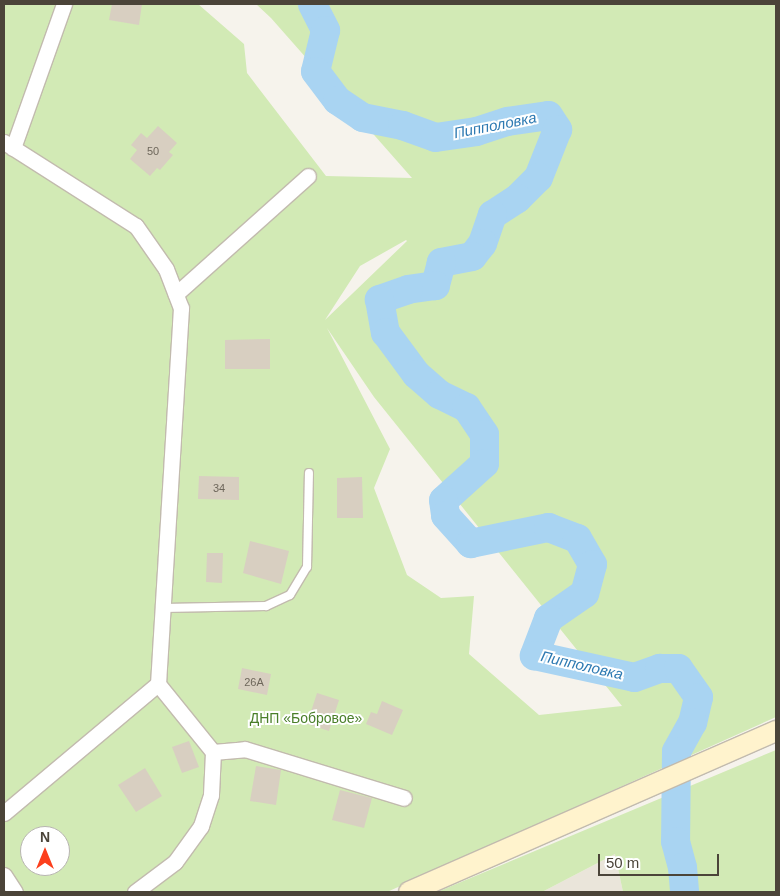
<!DOCTYPE html>
<meta charset="utf-8">
<style>
body{margin:0}
#map{position:relative;width:780px;height:896px;overflow:hidden;background:#f6f3ec;font-family:Arial,sans-serif}
div>[style]{position:absolute}
[style*='--x']{left:calc(var(--x)*1px);top:calc(var(--y)*1px);width:calc(var(--w)*1px);rotate:calc(var(--a)*1deg)}
.residential>*{inset:0;background:#eae5da}
.green>*{inset:0;background:#d2eab5}
.river>*{height:29px;margin:-14.5px;padding:0 14.5px;transform-origin:14.5px;border-radius:14.5px;background:#a9d4f2}
.building>*{inset:0;background:#d8cfc1}
.roads{filter:drop-shadow(1px 0 #c2bbae) drop-shadow(-1px 0 #c2bbae) drop-shadow(0 1px #c2bbae) drop-shadow(0 -1px #c2bbae)}
.service>*{height:8px;margin:-4px;padding:0 4px;transform-origin:4px;border-radius:4px;background:#fff}
.minor>*{height:15px;margin:-7.5px;padding:0 7.5px;transform-origin:7.5px;border-radius:7.5px;background:#fff}
.secondary>*{height:20px;margin:-10px;padding:0 10px;transform-origin:10px;border-radius:10px;background:#fff3cd}
span{translate:-50% -50%;white-space:nowrap;text-align:center;line-height:1.15;-webkit-text-stroke:4px #fff;paint-order:stroke}
.number-label{font-size:11px;color:#6e675b}
.number-label span{-webkit-text-stroke-width:0}
.park-label{font-size:14px;color:#4a7f2a}
.water-label{font-size:15px;color:#2e7ab2;font-style:italic}
.frame{position:absolute;inset:0;border:5px solid #4b4439;pointer-events:none}
.north{position:absolute;left:20px;top:826px;width:50px;height:50px;box-sizing:border-box;background:#fff;border:1px solid #b7b4b0;border-radius:50%;rotate:0deg;font-size:14px;font-weight:700;line-height:20px;text-align:center;color:#4b4439}
.north::after{content:'';display:block;margin:auto;width:18px;height:22px;background:#fc3f1d;clip-path:polygon(50% 0,100% 100%,50% 72%,0 100%)}
.scale{position:absolute;left:598px;top:854px;width:121px;height:22px;box-sizing:border-box;border:2px solid #4b4439;border-top:0;padding-left:6px;font-size:15px;line-height:18px;white-space:nowrap;color:#4b4439;-webkit-text-stroke:4px #fff;paint-order:stroke}
</style>
<div id="map">
<div class="residential">
<i style="clip-path:polygon(615px 854px,623px 892px,542px 892px)"></i>
</div>
<div class="green">
<i style="clip-path:polygon(evenodd,4px 4px,198px 4px,244px 44px,247px 73px,326px 176px,412px 178px,271px 18px,256px 4px,776px 4px,776px 717px,387px 892px,4px 892px,4px 4px,406px 240px,407px 241px,325px 320px,360px 266px,406px 240px,4px 4px,327px 328px,374px 397px,622px 706px,539px 715px,469px 654px,474px 596px,441px 598px,407px 575px,374px 488px,390px 449px,327px 328px,4px 4px,30px 836px,60px 836px,60px 866px,30px 866px,30px 836px)"></i>
<i style="clip-path:polygon(776px 750px,776px 892px,623px 892px,615px 854px,542px 892px,437px 892px)"></i>
</div>
<div class="river">
<i style="--x:312;--y:4;--w:29;--a:63"></i>
<i style="--x:325;--y:30;--w:42;--a:103.7"></i>
<i style="--x:315;--y:71;--w:36;--a:53"></i>
<i style="--x:337;--y:100;--w:30;--a:34"></i>
<i style="--x:362;--y:117;--w:41;--a:11.3"></i>
<i style="--x:402;--y:125;--w:35;--a:20"></i>
<i style="--x:435;--y:137;--w:41;--a:-8.3"></i>
<i style="--x:476;--y:131;--w:33;--a:-18"></i>
<i style="--x:507;--y:121;--w:41;--a:-8.3"></i>
<i style="--x:548;--y:115;--w:17;--a:57"></i>
<i style="--x:557;--y:129;--w:52;--a:111.6"></i>
<i style="--x:538;--y:177;--w:30;--a:135"></i>
<i style="--x:517;--y:198;--w:30;--a:147"></i>
<i style="--x:492;--y:214;--w:31;--a:109"></i>
<i style="--x:482;--y:243;--w:16;--a:128"></i>
<i style="--x:472;--y:256;--w:32;--a:169"></i>
<i style="--x:441;--y:262;--w:24;--a:105"></i>
<i style="--x:435;--y:285;--w:27;--a:172"></i>
<i style="--x:408;--y:289;--w:31;--a:161"></i>
<i style="--x:379;--y:299;--w:34;--a:80"></i>
<i style="--x:385;--y:332;--w:52;--a:53.6"></i>
<i style="--x:416;--y:374;--w:30;--a:41"></i>
<i style="--x:439;--y:394;--w:30;--a:26"></i>
<i style="--x:466;--y:407;--w:32;--a:56"></i>
<i style="--x:484;--y:434;--w:29;--a:90"></i>
<i style="--x:484;--y:463;--w:55;--a:137.9"></i>
<i style="--x:443;--y:500;--w:15;--a:82"></i>
<i style="--x:445;--y:515;--w:38;--a:48"></i>
<i style="--x:470;--y:543;--w:80;--a:-11.6"></i>
<i style="--x:548;--y:527;--w:31;--a:21"></i>
<i style="--x:577;--y:538;--w:30;--a:60"></i>
<i style="--x:592;--y:564;--w:30;--a:105"></i>
<i style="--x:584;--y:593;--w:44;--a:145.2"></i>
<i style="--x:548;--y:618;--w:40;--a:111"></i>
<i style="--x:534;--y:655;--w:102;--a:12.4"></i>
<i style="--x:634;--y:677;--w:27;--a:-20"></i>
<i style="--x:659;--y:668;--w:19;--a:0"></i>
<i style="--x:678;--y:668;--w:35;--a:55"></i>
<i style="--x:698;--y:697;--w:26;--a:103"></i>
<i style="--x:692;--y:722;--w:33;--a:119"></i>
<i style="--x:676;--y:751;--w:90;--a:90.6"></i>
<i style="--x:675;--y:841;--w:27;--a:75"></i>
<i style="--x:682;--y:867;--w:25;--a:85"></i>
</div>
<div class="building">
<i style="clip-path:polygon(112px 4px,142px 4px,139px 25px,109px 20px)"></i>
<i style="clip-path:polygon(158px 126px,177px 143px,169px 152px,173px 155px,160px 170px,157px 168px,150px 176px,130px 159px,137px 150px,131px 145px,141px 133px,147px 138px)"></i>
<i style="clip-path:polygon(270px 339px,270px 369px,225px 369px,225px 340px)"></i>
<i style="clip-path:polygon(199px 476px,239px 477px,239px 500px,198px 499px)"></i>
<i style="clip-path:polygon(362px 477px,363px 518px,337px 518px,337px 478px)"></i>
<i style="clip-path:polygon(250px 541px,289px 551px,281px 584px,243px 573px)"></i>
<i style="clip-path:polygon(207px 553px,223px 553px,222px 583px,206px 582px)"></i>
<i style="clip-path:polygon(242px 668px,271px 674px,267px 695px,238px 689px)"></i>
<i style="clip-path:polygon(317px 693px,339px 700px,329px 731px,307px 724px)"></i>
<i style="clip-path:polygon(382px 701px,403px 710px,392px 735px,366px 724px,371px 712px,377px 714px)"></i>
<i style="clip-path:polygon(189px 741px,199px 767px,182px 773px,172px 747px)"></i>
<i style="clip-path:polygon(256px 766px,281px 770px,276px 805px,250px 801px)"></i>
<i style="clip-path:polygon(145px 768px,162px 796px,136px 812px,118px 785px)"></i>
<i style="clip-path:polygon(340px 790px,372px 798px,364px 828px,332px 820px)"></i>
</div>
<div class="roads">
<div class="service">
<i style="--x:164;--y:608;--w:102;--a:-1.1"></i>
<i style="--x:266;--y:606;--w:26;--a:-25"></i>
<i style="--x:290;--y:595;--w:33;--a:-59"></i>
<i style="--x:307;--y:567;--w:94;--a:-88.8"></i>
</div>
<div class="minor">
<i style="--x:4;--y:142;--w:156;--a:32.5"></i>
<i style="--x:136;--y:226;--w:52;--a:55.1"></i>
<i style="--x:166;--y:269;--w:42;--a:69"></i>
<i style="--x:181;--y:308;--w:377;--a:93.5"></i>
<i style="--x:158;--y:684;--w:87;--a:51"></i>
<i style="--x:213;--y:752;--w:43;--a:92.7"></i>
<i style="--x:211;--y:795;--w:33;--a:108"></i>
<i style="--x:201;--y:826;--w:44;--a:125.8"></i>
<i style="--x:175;--y:862;--w:50;--a:143.1"></i>
<i style="--x:13;--y:148;--w:153;--a:-70.5"></i>
<i style="--x:176;--y:294;--w:177;--a:-41.8"></i>
<i style="--x:213;--y:752;--w:32;--a:-5"></i>
<i style="--x:245;--y:749;--w:166;--a:17.1"></i>
<i style="--x:4;--y:813;--w:201;--a:-40"></i>
<i style="--x:4;--y:875;--w:20;--a:57"></i>
</div>
<div class="secondary">
<i style="--x:409;--y:892;--w:401;--a:-23.7"></i>
</div>
</div>
<div class="number-label">
<span style="left:153px;top:151px">50</span>
<span style="left:219px;top:488px">34</span>
<span style="left:254px;top:682px">26А</span>
</div>
<div class="park-label">
<span style="left:306px;top:718px">ДНП «Бобровое»</span>
</div>
<div class="water-label">
<span style="left:495px;top:125px;rotate:-11deg">Пипполовка</span>
<span style="left:582px;top:665px;rotate:13deg">Пипполовка</span>
</div>
<div class="frame"></div>
<div class="north">N</div>
<div class="scale">50 m</div>
</div>
